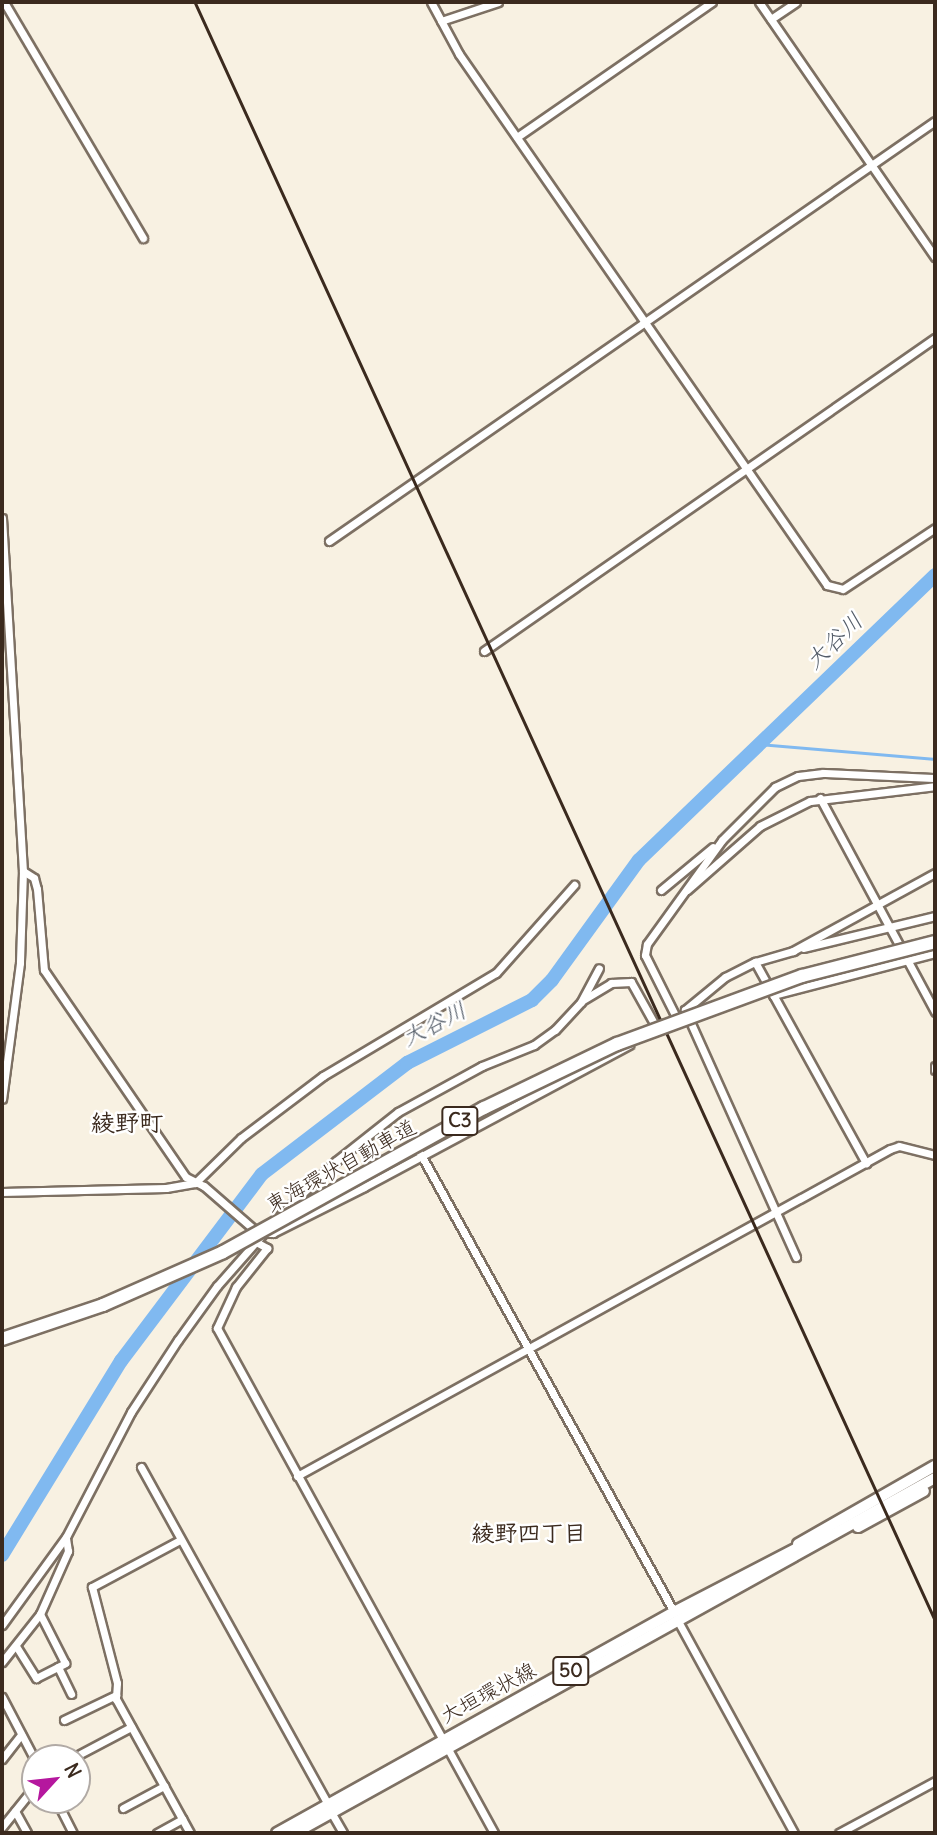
<!DOCTYPE html>
<meta charset="utf-8">
<style>
body{margin:0}
#map{position:relative;width:937px;height:1835px;overflow:hidden;background:#f8f1e2;font-family:Delius,"Klee One",sans-serif}
div>[style]{position:absolute}
[style*='--x']{left:calc(var(--x)*1px);top:calc(var(--y)*1px);width:calc(var(--w)*1px);rotate:calc(var(--a)*1deg)}
.stream>*{height:2.5px;margin:-1.25px;padding:0 1.25px;transform-origin:1.25px;border-radius:1.25px;background:#80b9f0}
.river>*{height:14px;margin:-7px;padding:0 7px;transform-origin:7px;border-radius:7px;background:#80b9f0}
.roads{filter:drop-shadow(2px 0 #7d7063) drop-shadow(-2px 0 #7d7063) drop-shadow(0 2px #7d7063) drop-shadow(0 -2px #7d7063)}
.minor>*{height:7px;margin:-3.5px;padding:0 3.5px;transform-origin:3.5px;border-radius:3.5px;background:#fff}
.primary>*{height:10px;margin:-5px;padding:0 5px;transform-origin:5px;border-radius:5px;background:#fff}
.rail>*{height:2.5px;margin:-1.25px;padding:0 1.25px;transform-origin:1.25px;border-radius:1.25px;background:#3b2a1e}
.bridges{filter:drop-shadow(2px 0 #7d7063) drop-shadow(-2px 0 #7d7063) drop-shadow(0 2px #7d7063) drop-shadow(0 -2px #7d7063)}
.motorway-bridge>*{height:12px;margin:-6px;padding:0 6px;transform-origin:6px;border-radius:6px;background:#fff}
span{translate:-50% -50%;white-space:nowrap;text-align:center;line-height:1.15;-webkit-text-stroke:5px #fff;paint-order:stroke}
.shield-label span{padding:2px 5px;background:#fff;border:2px solid;border-radius:5px;-webkit-text-stroke-width:0}
.shield-label{font-size:19px;color:#3b2a1e;font-weight:700}
.street-label{font-size:21px;color:#3b2a1e}
.water-label{font-size:23px;color:#535c68;font-style:italic}
.neighbourhood-label{font-size:23px;color:#3b2a1e;font-weight:700}
.quarter-label{font-size:24px;color:#3b2a1e;font-weight:700}
.frame{position:absolute;inset:0;border:4px solid #3b2a1e;pointer-events:none}
.north{position:absolute;left:21px;top:1744px;width:70px;height:70px;box-sizing:border-box;background:#fff;border:2px solid #b1aaa5;border-radius:50%;rotate:63deg;font-size:19px;font-weight:700;line-height:28px;text-align:center;color:#3b2a1e}
.north::after{content:'';display:block;margin:auto;width:24px;height:32px;background:#b5179e;clip-path:polygon(50% 0,100% 100%,50% 72%,0 100%)}
</style>
<div id="map">
<div class="stream">
<i style="--x:758;--y:744;--w:178;--a:4.8"></i>
</div>
<div class="river">
<i style="--x:2;--y:1555;--w:228;--a:-58.5"></i>
<i style="--x:121;--y:1361;--w:234;--a:-53"></i>
<i style="--x:262;--y:1174;--w:183;--a:-37.4"></i>
<i style="--x:407;--y:1063;--w:140;--a:-26.7"></i>
<i style="--x:532;--y:1000;--w:28;--a:-45"></i>
<i style="--x:552;--y:980;--w:148;--a:-54.1"></i>
<i style="--x:639;--y:860;--w:411;--a:-43.9"></i>
</div>
<div class="roads">
<div class="minor">
<i style="--x:4;--y:2;--w:274;--a:59.5"></i>
<i style="--x:431;--y:2;--w:59;--a:61.7"></i>
<i style="--x:459;--y:54;--w:646;--a:55.28"></i>
<i style="--x:827;--y:585;--w:16;--a:14"></i>
<i style="--x:843;--y:589;--w:110;--a:-33.5"></i>
<i style="--x:759;--y:2;--w:310;--a:55.4"></i>
<i style="--x:771;--y:19;--w:30;--a:-34"></i>
<i style="--x:441;--y:21;--w:60;--a:-18.4"></i>
<i style="--x:517;--y:137;--w:237;--a:-34.7"></i>
<i style="--x:2;--y:518;--w:354;--a:86.6"></i>
<i style="--x:23;--y:871;--w:92;--a:91.9"></i>
<i style="--x:20;--y:963;--w:137;--a:97.5"></i>
<i style="--x:329;--y:541;--w:737;--a:-34.72"></i>
<i style="--x:484;--y:651;--w:549;--a:-34.76"></i>
<i style="--x:820;--y:798;--w:243;--a:61.7"></i>
<i style="--x:23;--y:871;--w:13;--a:32"></i>
<i style="--x:34;--y:878;--w:11;--a:75"></i>
<i style="--x:37;--y:889;--w:81;--a:85.1"></i>
<i style="--x:44;--y:970;--w:251;--a:55.6"></i>
<i style="--x:186;--y:1177;--w:20;--a:27"></i>
<i style="--x:204;--y:1186;--w:72;--a:41"></i>
<i style="--x:661;--y:890;--w:67;--a:-39.6"></i>
<i style="--x:687;--y:890;--w:97;--a:-41.2"></i>
<i style="--x:760;--y:826;--w:56;--a:-26.6"></i>
<i style="--x:810;--y:801;--w:126;--a:-6.8"></i>
<i style="--x:803;--y:948;--w:136;--a:-13.6"></i>
<i style="--x:755;--y:962;--w:230;--a:61.1"></i>
<i style="--x:773;--y:995;--w:167;--a:-14.5"></i>
<i style="--x:583;--y:1000;--w:33;--a:-31"></i>
<i style="--x:611;--y:983;--w:20;--a:-3"></i>
<i style="--x:631;--y:982;--w:51;--a:60.9"></i>
<i style="--x:656;--y:1027;--w:5;--a:-37"></i>
<i style="--x:675;--y:1015;--w:67;--a:-116.6"></i>
<i style="--x:645;--y:955;--w:11;--a:-80"></i>
<i style="--x:647;--y:944;--w:128;--a:-54.2"></i>
<i style="--x:722;--y:840;--w:75;--a:-45"></i>
<i style="--x:775;--y:787;--w:25;--a:-26"></i>
<i style="--x:798;--y:776;--w:25;--a:-7"></i>
<i style="--x:823;--y:773;--w:112;--a:2.6"></i>
<i style="--x:935;--y:1066;--w:4;--a:90"></i>
<i style="--x:415;--y:1144;--w:535;--a:61.04"></i>
<i style="--x:2;--y:1192;--w:164;--a:-1.4"></i>
<i style="--x:166;--y:1188;--w:29;--a:-10"></i>
<i style="--x:195;--y:1183;--w:64;--a:-44.4"></i>
<i style="--x:241;--y:1138;--w:103;--a:-37.1"></i>
<i style="--x:323;--y:1076;--w:201;--a:-30.8"></i>
<i style="--x:496;--y:973;--w:118;--a:-48.4"></i>
<i style="--x:277;--y:1218;--w:82;--a:-44"></i>
<i style="--x:336;--y:1161;--w:79;--a:-38.3"></i>
<i style="--x:398;--y:1112;--w:96;--a:-28.7"></i>
<i style="--x:482;--y:1066;--w:56;--a:-22"></i>
<i style="--x:534;--y:1045;--w:26;--a:-36"></i>
<i style="--x:555;--y:1030;--w:38;--a:-47"></i>
<i style="--x:581;--y:1002;--w:38;--a:-62"></i>
<i style="--x:264;--y:1233;--w:9;--a:0"></i>
<i style="--x:273;--y:1233;--w:102;--a:-26.8"></i>
<i style="--x:364;--y:1187;--w:301;--a:-28.2"></i>
<i style="--x:256;--y:1242;--w:13;--a:29"></i>
<i style="--x:267;--y:1248;--w:50;--a:128.5"></i>
<i style="--x:236;--y:1287;--w:45;--a:114.9"></i>
<i style="--x:217;--y:1328;--w:576;--a:61.25"></i>
<i style="--x:796;--y:1257;--w:271;--a:-114.2"></i>
<i style="--x:685;--y:1010;--w:52;--a:-39.5"></i>
<i style="--x:725;--y:977;--w:34;--a:-27"></i>
<i style="--x:755;--y:962;--w:40;--a:-16"></i>
<i style="--x:793;--y:951;--w:162;--a:-28.8"></i>
<i style="--x:141;--y:1467;--w:385;--a:61"></i>
<i style="--x:297;--y:1476;--w:677;--a:-28.87"></i>
<i style="--x:890;--y:1149;--w:9;--a:-18"></i>
<i style="--x:899;--y:1146;--w:37;--a:14"></i>
<i style="--x:180;--y:1540;--w:100;--a:151.9"></i>
<i style="--x:92;--y:1587;--w:99;--a:75.4"></i>
<i style="--x:117;--y:1683;--w:16;--a:94"></i>
<i style="--x:116;--y:1699;--w:153;--a:61.1"></i>
<i style="--x:679;--y:1623;--w:239;--a:61.3"></i>
<i style="--x:2;--y:1625;--w:109;--a:-54"></i>
<i style="--x:66;--y:1537;--w:141;--a:-62.5"></i>
<i style="--x:131;--y:1412;--w:86;--a:-56.9"></i>
<i style="--x:178;--y:1340;--w:67;--a:-54.2"></i>
<i style="--x:217;--y:1286;--w:68;--a:-48.6"></i>
<i style="--x:16;--y:1646;--w:38;--a:58"></i>
<i style="--x:36;--y:1678;--w:33;--a:-27"></i>
<i style="--x:65;--y:1663;--w:55;--a:-117"></i>
<i style="--x:2;--y:1662;--w:61;--a:-51.6"></i>
<i style="--x:40;--y:1614;--w:69;--a:-66"></i>
<i style="--x:68;--y:1551;--w:13;--a:-99"></i>
<i style="--x:58;--y:1667;--w:30;--a:64"></i>
<i style="--x:2;--y:1697;--w:71;--a:62.4"></i>
<i style="--x:64;--y:1720;--w:58;--a:-25.7"></i>
<i style="--x:80;--y:1754;--w:58;--a:-27.9"></i>
<i style="--x:2;--y:1759;--w:31;--a:-52"></i>
<i style="--x:56;--y:1800;--w:37;--a:63"></i>
<i style="--x:123;--y:1808;--w:47;--a:-28.2"></i>
<i style="--x:15;--y:1811;--w:25;--a:61"></i>
<i style="--x:331;--y:1812;--w:24;--a:60"></i>
<i style="--x:2;--y:1827;--w:53;--a:-51.2"></i>
<i style="--x:157;--y:1833;--w:29;--a:-29"></i>
<i style="--x:839;--y:1833;--w:109;--a:-28.4"></i>
</div>
<div class="primary">
<i style="--x:858;--y:1527;--w:75;--a:-28.6"></i>
<i style="--x:798;--y:1544;--w:158;--a:-29.7"></i>
<i style="--x:277;--y:1833;--w:454;--a:-29.1"></i>
<i style="--x:674;--y:1612;--w:148;--a:-27.4"></i>
<i style="--x:295;--y:1833;--w:732;--a:-29.02"></i>
</div>
</div>
<div class="rail">
<i style="--x:195;--y:2;--w:1779;--a:65.42"></i>
</div>
<div class="bridges">
<div class="motorway-bridge">
<i style="--x:2;--y:1339;--w:107;--a:-18.6"></i>
<i style="--x:103;--y:1305;--w:131;--a:-23.8"></i>
<i style="--x:223;--y:1252;--w:298;--a:-28.9"></i>
<i style="--x:484;--y:1108;--w:148;--a:-25.7"></i>
<i style="--x:617;--y:1044;--w:197;--a:-20.2"></i>
<i style="--x:802;--y:976;--w:137;--a:-14.3"></i>
</div>
</div>
<div class="shield-label">
<span style="left:460px;top:1121px">C3</span>
<span style="left:571px;top:1671px">50</span>
</div>
<div class="street-label">
<span style="left:341px;top:1166px;rotate:-29deg">東海環状自動車道</span>
<span style="left:488px;top:1693px;rotate:-28deg">大垣環状線</span>
</div>
<div class="water-label">
<span style="left:834px;top:641px;rotate:-44deg">大谷川</span>
<span style="left:434px;top:1024px;rotate:-27deg">大谷川</span>
</div>
<div class="neighbourhood-label">
<span style="left:529px;top:1533px">綾野四丁目</span>
</div>
<div class="quarter-label">
<span style="left:127px;top:1123px">綾野町</span>
</div>
<div class="frame"></div>
<div class="north">N</div>
</div>
